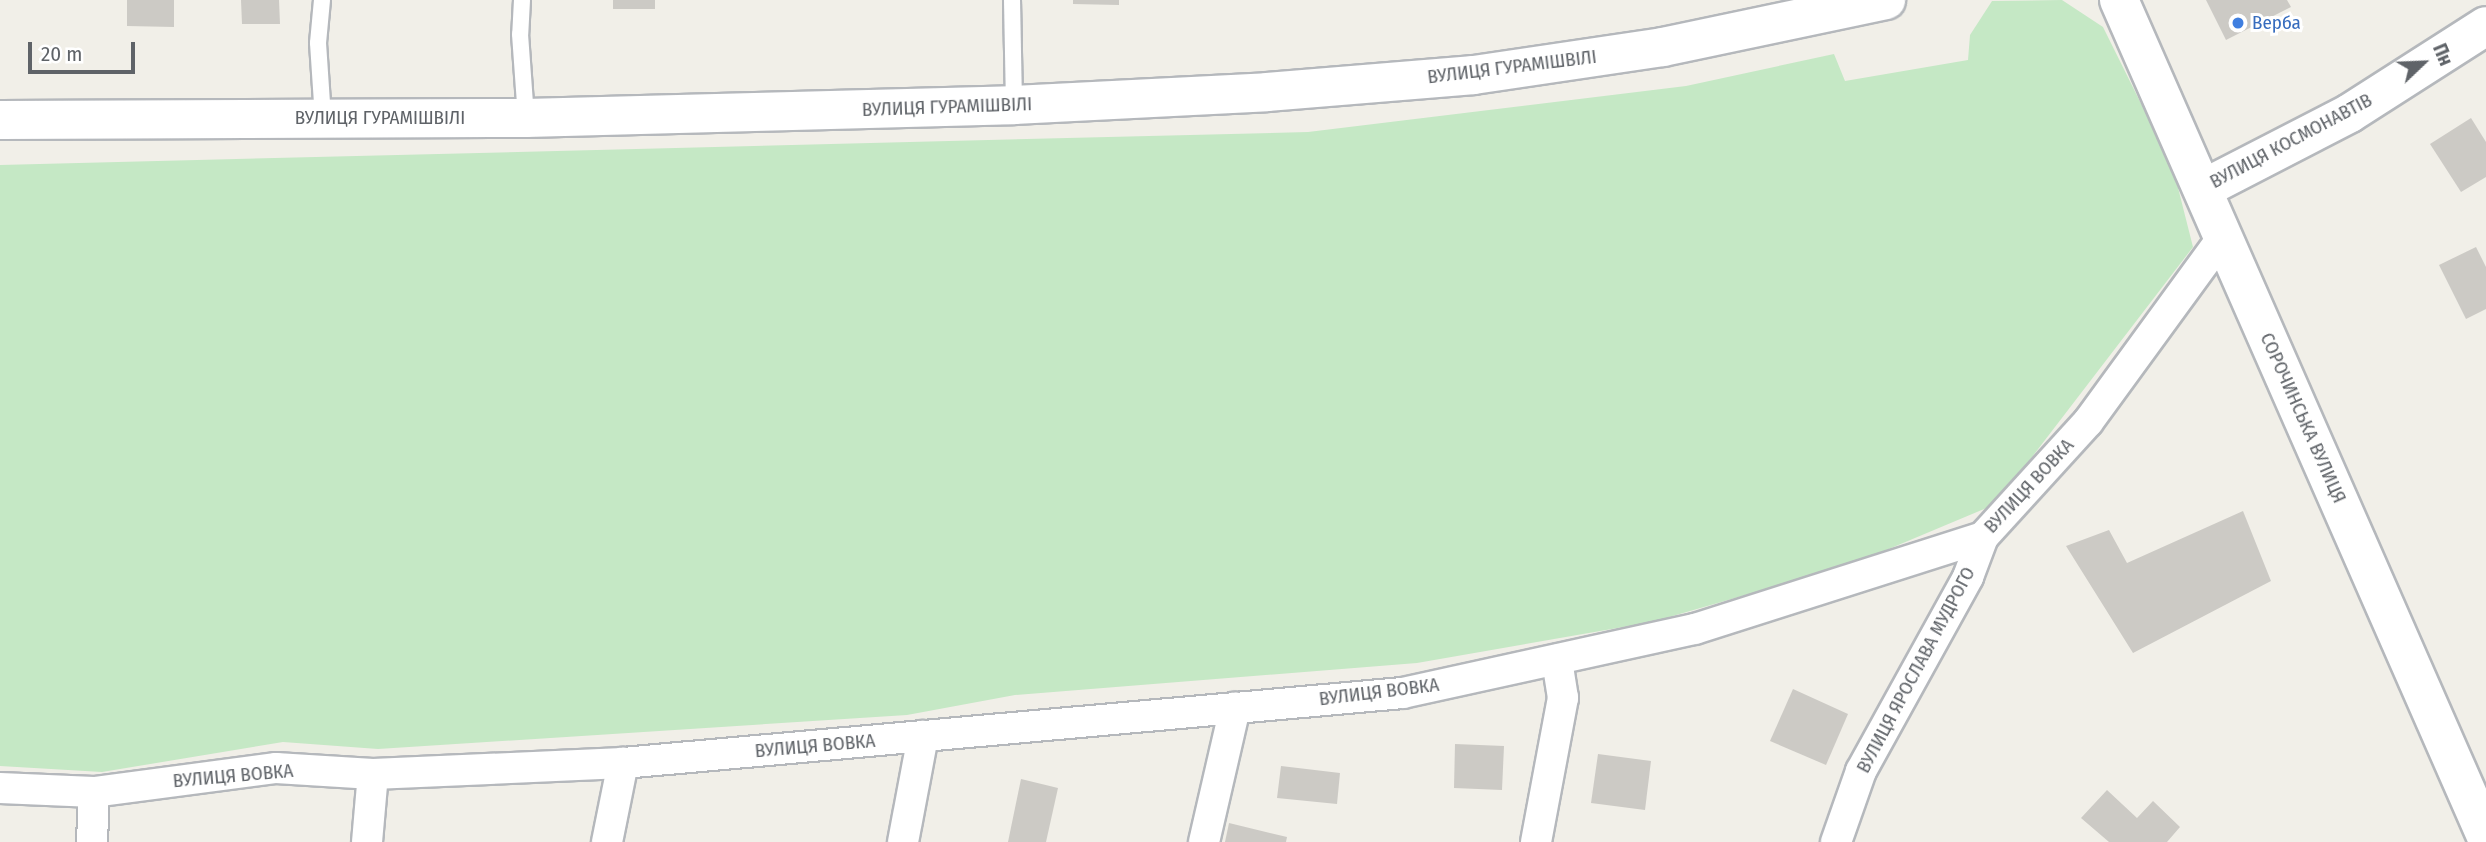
<!DOCTYPE html>
<meta charset="utf-8">
<style>
body{margin:0}
#map{position:relative;width:2486px;height:842px;overflow:hidden;background:#f1efe8;font-family:"Fira Sans Condensed",sans-serif}
div>[style]{position:absolute}
[style*='--x']{left:calc(var(--x)*1px);top:calc(var(--y)*1px);width:calc(var(--w)*1px);rotate:calc(var(--a)*1deg)}
.green>*{inset:0;background:#c5e8c5}
.building>*{inset:0;background:#cccac5}
.roads{filter:drop-shadow(2px 0 #b5b8bc) drop-shadow(-2px 0 #b5b8bc) drop-shadow(0 2px #b5b8bc) drop-shadow(0 -2px #b5b8bc)}
.lane>*{height:16px;margin:-8px;padding:0 8px;transform-origin:8px;border-radius:8px;background:#fff}
.street>*{height:30px;margin:-15px;padding:0 15px;transform-origin:15px;border-radius:15px;background:#fff}
.secondary>*{height:38px;margin:-19px;padding:0 19px;transform-origin:19px;border-radius:19px;background:#fff}
.dots>*{width:19px;height:19px;translate:-50% -50%;box-sizing:border-box;border:4px solid #fff;border-radius:50%}
span{translate:-50% -50%;white-space:nowrap;text-align:center;line-height:1.15;-webkit-text-stroke:6px #fff;paint-order:stroke}
.shop-label{font-size:19px;color:#366cbe}
.left{translate:0 -50%;text-align:left}
.street-label{font-size:19px;color:#5f6368}
.north{position:absolute;left:2388px;top:28px;width:70px;height:70px;-webkit-text-stroke:5px #fff;paint-order:stroke;rotate:67deg;font-size:19px;font-weight:700;line-height:28px;text-align:center;color:#5f6368}
.north::after{content:'';display:block;margin:auto;width:24px;height:32px;background:#5f6368;clip-path:polygon(50% 0,100% 100%,50% 72%,0 100%)}
.scale{position:absolute;left:28px;top:42px;width:107px;height:32px;box-sizing:border-box;border:4px solid #5f6368;border-top:0;padding-left:9px;font-size:21px;line-height:24px;white-space:nowrap;color:#5f6368;-webkit-text-stroke:5px #fff;paint-order:stroke}
</style>
<div id="map">
<div class="green">
<i style="clip-path:polygon(2062px 0,2103px 27px,2173px 168px,2193px 247px,1996px 504px,1853px 564px,1652px 622px,1417px 663px,1015px 695px,907px 715px,378px 749px,283px 742px,102px 772px,0 766px,0 165px,1308px 132px,1686px 86px,1834px 54px,1845px 81px,1968px 60px,1970px 35px,1992px 1px)"></i>
</div>
<div class="building">
<i style="clip-path:polygon(127px 0,174px 0,174px 27px,127px 26px)"></i>
<i style="clip-path:polygon(241px 0,279px 0,280px 24px,242px 24px)"></i>
<i style="clip-path:polygon(613px 0,655px 0,655px 9px,613px 9px)"></i>
<i style="clip-path:polygon(1073px 0,1119px 0,1119px 5px,1073px 4px)"></i>
<i style="clip-path:polygon(2206px 0,2287px 0,2291px 7px,2226px 40px)"></i>
<i style="clip-path:polygon(2471px 118px,2486px 142px,2486px 177px,2461px 192px,2430px 144px)"></i>
<i style="clip-path:polygon(2476px 247px,2486px 267px,2486px 309px,2466px 319px,2439px 265px)"></i>
<i style="clip-path:polygon(2243px 511px,2271px 581px,2133px 653px,2066px 546px,2109px 530px,2127px 563px)"></i>
<i style="clip-path:polygon(1793px 689px,1848px 714px,1826px 765px,1770px 741px)"></i>
<i style="clip-path:polygon(1455px 744px,1504px 746px,1502px 790px,1454px 788px)"></i>
<i style="clip-path:polygon(1598px 754px,1651px 761px,1645px 810px,1591px 803px)"></i>
<i style="clip-path:polygon(1281px 766px,1340px 773px,1337px 804px,1277px 798px)"></i>
<i style="clip-path:polygon(1021px 779px,1058px 788px,1046px 842px,1008px 842px)"></i>
<i style="clip-path:polygon(2107px 790px,2137px 818px,2153px 801px,2180px 827px,2167px 842px,2109px 842px,2081px 818px)"></i>
<i style="clip-path:polygon(1229px 823px,1287px 837px,1286px 842px,1225px 842px)"></i>
</div>
<div class="roads">
<div class="lane">
<i style="--x:322;--y:0;--w:43;--a:95.3"></i>
<i style="--x:318;--y:43;--w:75;--a:86.2"></i>
<i style="--x:522;--y:0;--w:34;--a:93"></i>
<i style="--x:520;--y:34;--w:84;--a:85.9"></i>
<i style="--x:1012;--y:0;--w:105;--a:88.9"></i>
</div>
<div class="street">
<i style="--x:0;--y:788;--w:94;--a:2.4"></i>
<i style="--x:94;--y:792;--w:184;--a:-7.5"></i>
<i style="--x:276;--y:768;--w:97;--a:3.5"></i>
<i style="--x:373;--y:774;--w:250;--a:-2.5"></i>
<i style="--x:623;--y:763;--w:783;--a:-5.13"></i>
<i style="--x:1403;--y:693;--w:299;--a:-12.4"></i>
<i style="--x:1695;--y:629;--w:302;--a:-17.7"></i>
<i style="--x:1983;--y:537;--w:156;--a:-47.6"></i>
<i style="--x:2088;--y:422;--w:229;--a:-53.9"></i>
<i style="--x:92;--y:842;--w:50;--a:-87.7"></i>
<i style="--x:367;--y:842;--w:68;--a:-85"></i>
<i style="--x:607;--y:842;--w:81;--a:-78.6"></i>
<i style="--x:903;--y:842;--w:108;--a:-79.3"></i>
<i style="--x:1204;--y:842;--w:138;--a:-77"></i>
<i style="--x:1536;--y:842;--w:147;--a:-79.4"></i>
<i style="--x:1563;--y:698;--w:39;--a:-99"></i>
<i style="--x:1836;--y:842;--w:75;--a:-70.6"></i>
<i style="--x:1861;--y:771;--w:222;--a:-61.1"></i>
<i style="--x:1968;--y:577;--w:43;--a:-69.4"></i>
</div>
<div class="secondary">
<i style="--x:2119;--y:0;--w:913;--a:66.3"></i>
<i style="--x:0;--y:120;--w:526;--a:-0.22"></i>
<i style="--x:526;--y:118;--w:488;--a:-1.5"></i>
<i style="--x:1014;--y:105;--w:253;--a:-2.9"></i>
<i style="--x:1267;--y:92;--w:208;--a:-4.7"></i>
<i style="--x:1474;--y:75;--w:191;--a:-8.4"></i>
<i style="--x:1663;--y:47;--w:228;--a:-11.9"></i>
<i style="--x:2203;--y:189;--w:165;--a:-27.3"></i>
<i style="--x:2350;--y:113;--w:161;--a:-32.6"></i>
</div>
</div>
<div class="dots">
<i style="left:2238px;top:23px;background:#3f7fe0"></i>
</div>
<div class="shop-label">
<span class="left" style="left:2252px;top:23px">Верба</span>
</div>
<div class="street-label">
<span style="left:1512px;top:67px;rotate:-7deg">ВУЛИЦЯ ГУРАМІШВІЛІ</span>
<span style="left:947px;top:107px;rotate:-2deg">ВУЛИЦЯ ГУРАМІШВІЛІ</span>
<span style="left:380px;top:118px">ВУЛИЦЯ ГУРАМІШВІЛІ</span>
<span style="left:2291px;top:141px;rotate:-28deg">ВУЛИЦЯ КОСМОНАВТІВ</span>
<span style="left:2303px;top:418px;rotate:66deg">СОРОЧИНСЬКА ВУЛИЦЯ</span>
<span style="left:2029px;top:486px;rotate:-47deg">ВУЛИЦЯ ВОВКА</span>
<span style="left:1916px;top:670px;rotate:-62deg">ВУЛИЦЯ ЯРОСЛАВА МУДРОГО</span>
<span style="left:1379px;top:692px;rotate:-7deg">ВУЛИЦЯ ВОВКА</span>
<span style="left:815px;top:746px;rotate:-5deg">ВУЛИЦЯ ВОВКА</span>
<span style="left:233px;top:776px;rotate:-5deg">ВУЛИЦЯ ВОВКА</span>
</div>
<div class="north">Пн</div>
<div class="scale">20 m</div>
</div>
